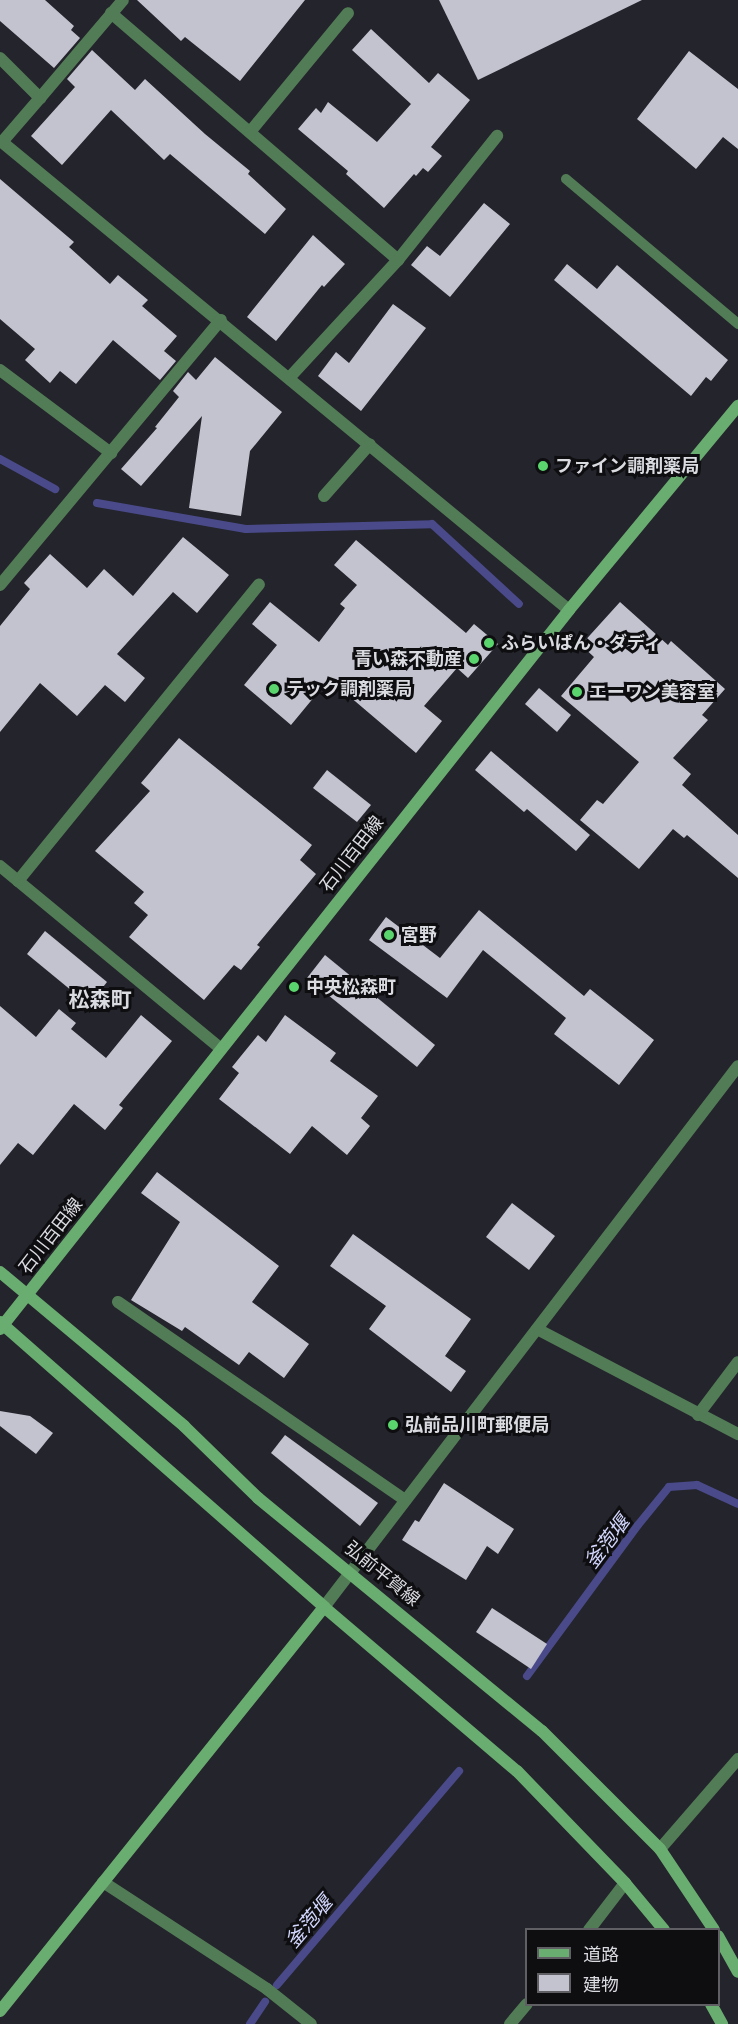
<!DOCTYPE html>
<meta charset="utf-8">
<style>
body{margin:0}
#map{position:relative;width:738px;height:2024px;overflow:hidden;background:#24242c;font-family:Arial,"Noto Sans JP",sans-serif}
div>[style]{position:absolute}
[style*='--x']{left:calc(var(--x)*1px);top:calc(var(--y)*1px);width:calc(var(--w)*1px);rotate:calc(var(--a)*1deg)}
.stream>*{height:8px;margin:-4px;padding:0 4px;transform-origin:4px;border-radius:4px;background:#4a4a8a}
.building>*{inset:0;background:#c2c3ce}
.lane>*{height:10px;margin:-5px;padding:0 5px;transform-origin:5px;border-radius:5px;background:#527c56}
.street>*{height:12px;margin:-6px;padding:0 6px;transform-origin:6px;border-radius:6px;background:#527c56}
.secondary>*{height:12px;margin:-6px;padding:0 6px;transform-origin:6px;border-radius:6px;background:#69ad70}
.dots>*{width:16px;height:16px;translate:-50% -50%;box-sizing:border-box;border:3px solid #0e0e11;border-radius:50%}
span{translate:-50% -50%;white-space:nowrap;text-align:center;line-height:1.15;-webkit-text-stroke:6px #0e0e11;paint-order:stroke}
.poi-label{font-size:18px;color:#dadbe0;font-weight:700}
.left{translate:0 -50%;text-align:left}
.right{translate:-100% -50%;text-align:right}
.street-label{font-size:18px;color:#dadbe0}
.water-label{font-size:20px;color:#d2d6fd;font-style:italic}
.quarter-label{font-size:21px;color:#dadbe0;font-weight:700}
.legend{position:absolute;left:525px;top:1928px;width:195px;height:78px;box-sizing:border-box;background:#0e0e11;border:2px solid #606064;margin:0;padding:8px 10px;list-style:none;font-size:18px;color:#dadbe0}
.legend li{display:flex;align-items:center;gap:12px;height:30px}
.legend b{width:30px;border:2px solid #606064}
</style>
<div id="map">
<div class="stream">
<i style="--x:0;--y:459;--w:63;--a:28.6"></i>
<i style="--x:97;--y:503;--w:151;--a:9.9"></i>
<i style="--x:246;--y:529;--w:186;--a:-1.5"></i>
<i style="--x:432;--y:524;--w:118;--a:42.6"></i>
<i style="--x:527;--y:1676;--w:187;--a:-53.7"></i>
<i style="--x:638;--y:1525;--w:49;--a:-50.8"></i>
<i style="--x:669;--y:1487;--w:28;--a:-4"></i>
<i style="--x:697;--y:1485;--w:45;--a:24.9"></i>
<i style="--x:277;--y:1985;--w:281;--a:-49.6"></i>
<i style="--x:250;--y:2024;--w:27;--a:-56"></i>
</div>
<div class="building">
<i style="clip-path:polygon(0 0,45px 0,74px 26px,71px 30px,80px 38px,54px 68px,0 21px)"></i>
<i style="clip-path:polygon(137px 0,305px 0,240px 81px,185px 37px,181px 41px)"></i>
<i style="clip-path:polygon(439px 0,642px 0,478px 80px)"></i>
<i style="clip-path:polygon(371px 29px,429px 83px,438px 73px,470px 100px,431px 147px,442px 156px,428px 172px,423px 168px,416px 176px,414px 174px,384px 208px,346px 174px,348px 171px,298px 129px,316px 108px,321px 113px,328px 102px,377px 142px,411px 104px,352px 50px)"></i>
<i style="clip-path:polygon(92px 50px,135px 90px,145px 79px,205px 134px,250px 171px,248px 174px,286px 209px,265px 234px,170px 154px,164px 160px,111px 110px,62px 165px,31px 136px,75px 87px,67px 79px)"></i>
<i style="clip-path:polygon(689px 51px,738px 89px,738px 149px,723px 137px,696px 169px,637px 119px)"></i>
<i style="clip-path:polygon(0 179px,74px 242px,69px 247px,110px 284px,118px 275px,148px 300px,142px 306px,177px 336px,164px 351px,176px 361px,160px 380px,113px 340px,76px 384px,60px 371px,50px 383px,25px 360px,35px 349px,0 319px)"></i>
<i style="clip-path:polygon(484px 203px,510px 224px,450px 297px,411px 265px,427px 246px,440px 256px)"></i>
<i style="clip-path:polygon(313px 235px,345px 264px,324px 287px,322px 285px,276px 341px,247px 317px)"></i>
<i style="clip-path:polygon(567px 264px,597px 289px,617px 265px,728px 360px,711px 381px,706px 377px,691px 396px,554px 280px)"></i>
<i style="clip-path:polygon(393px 304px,426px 328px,361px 411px,318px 376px,336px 352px,349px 363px)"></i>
<i style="clip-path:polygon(215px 357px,282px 412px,250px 451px,241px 516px,189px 508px,202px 416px,141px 486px,121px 469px,157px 428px,155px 427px,179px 397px,173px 391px,188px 372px,196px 380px)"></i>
<i style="clip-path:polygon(183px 537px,229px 575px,197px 613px,173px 592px,117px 654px,145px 678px,125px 702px,105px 685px,77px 716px,40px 683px,0 732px,0 626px,30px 589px,24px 583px,50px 554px,87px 588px,104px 569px,133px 596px)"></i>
<i style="clip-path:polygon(356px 540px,466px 633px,474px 624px,498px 644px,468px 678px,457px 668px,424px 706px,442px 721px,416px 753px,329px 679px,291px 725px,244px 685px,277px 645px,252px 624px,270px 602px,319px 642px,345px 608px,340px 604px,357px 585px,334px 565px)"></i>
<i style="clip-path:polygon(620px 602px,668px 645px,671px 641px,725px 689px,702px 715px,708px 720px,673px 758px,691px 774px,682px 785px,738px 835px,738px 878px,687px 835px,684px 838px,673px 829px,639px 869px,580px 820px,597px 800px,603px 804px,639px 762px,561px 696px,594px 657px,581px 645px)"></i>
<i style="clip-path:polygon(539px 688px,571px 715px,557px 732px,525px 704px)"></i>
<i style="clip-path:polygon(179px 738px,312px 845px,300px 860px,316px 874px,257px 945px,260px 947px,241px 970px,234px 965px,204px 1000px,129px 937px,148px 915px,134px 903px,144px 892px,95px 851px,150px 791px,141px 783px)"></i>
<i style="clip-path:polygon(491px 751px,590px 835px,576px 851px,527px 809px,524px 812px,475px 770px)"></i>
<i style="clip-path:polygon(327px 770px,371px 805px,357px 822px,313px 788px)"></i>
<i style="clip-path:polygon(479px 910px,584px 996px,590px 989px,654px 1040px,619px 1085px,554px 1034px,566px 1018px,483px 950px,447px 998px,369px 940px,386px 917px,440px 958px)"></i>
<i style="clip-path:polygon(45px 931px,107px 982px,89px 1005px,27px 954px)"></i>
<i style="clip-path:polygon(325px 955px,435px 1045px,417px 1067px,307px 978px)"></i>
<i style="clip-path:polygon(0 1006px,36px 1037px,59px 1009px,76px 1023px,71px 1029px,106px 1058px,141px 1015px,172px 1041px,119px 1105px,123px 1108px,105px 1130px,74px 1104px,33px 1155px,18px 1143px,0 1165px)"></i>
<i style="clip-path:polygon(285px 1015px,336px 1053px,330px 1061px,378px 1096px,361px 1118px,370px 1126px,347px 1155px,312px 1126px,290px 1154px,219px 1099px,239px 1073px,232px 1067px,258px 1035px,266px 1042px)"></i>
<i style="clip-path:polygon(157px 1172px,279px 1266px,252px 1302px,309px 1344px,284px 1378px,249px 1352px,239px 1365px,185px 1327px,182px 1331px,131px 1300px,180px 1222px,141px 1193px)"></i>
<i style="clip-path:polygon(512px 1203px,555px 1236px,529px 1270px,486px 1237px)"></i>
<i style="clip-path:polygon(353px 1234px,471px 1319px,445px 1356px,466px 1371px,451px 1392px,369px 1329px,386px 1306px,330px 1266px)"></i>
<i style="clip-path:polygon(0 1411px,30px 1416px,53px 1433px,36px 1454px,0 1426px)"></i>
<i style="clip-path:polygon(285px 1435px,378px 1503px,360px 1526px,271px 1453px)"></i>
<i style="clip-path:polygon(444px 1483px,514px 1529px,498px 1554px,487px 1546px,466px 1580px,402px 1540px,415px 1520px,419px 1522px)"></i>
<i style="clip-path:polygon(492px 1608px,547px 1644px,531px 1669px,476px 1632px)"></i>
</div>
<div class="lane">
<i style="--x:566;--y:179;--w:225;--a:40.1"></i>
</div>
<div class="street">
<i style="--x:111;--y:13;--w:379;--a:40.7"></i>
<i style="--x:0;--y:58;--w:57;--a:45"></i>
<i style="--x:40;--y:98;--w:58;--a:130.8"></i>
<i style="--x:2;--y:142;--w:735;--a:39.54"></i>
<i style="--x:40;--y:98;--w:128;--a:-49.7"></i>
<i style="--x:250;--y:132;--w:154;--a:-50.5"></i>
<i style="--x:0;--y:370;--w:139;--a:36.8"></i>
<i style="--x:290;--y:377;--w:159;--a:-47.3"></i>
<i style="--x:398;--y:260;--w:159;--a:-51.4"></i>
<i style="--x:324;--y:496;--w:69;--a:-48.5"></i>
<i style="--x:0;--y:585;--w:345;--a:-50.2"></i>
<i style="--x:0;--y:866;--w:287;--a:39.6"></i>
<i style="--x:18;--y:881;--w:382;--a:-50.9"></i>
<i style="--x:118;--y:1302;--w:349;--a:34.6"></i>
<i style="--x:537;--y:1329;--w:227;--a:27.6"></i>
<i style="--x:698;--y:1415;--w:66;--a:-53"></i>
<i style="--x:324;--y:1607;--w:681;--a:-52.57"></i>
<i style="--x:660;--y:1849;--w:119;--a:-49.1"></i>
<i style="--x:103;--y:1882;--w:196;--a:33.1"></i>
<i style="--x:267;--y:1989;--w:56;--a:38.5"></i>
<i style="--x:589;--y:1930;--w:59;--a:-52.5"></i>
<i style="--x:510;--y:2024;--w:26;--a:-50"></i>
</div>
<div class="secondary">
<i style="--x:0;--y:1272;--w:240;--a:39.9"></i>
<i style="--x:184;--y:1426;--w:103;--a:44.2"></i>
<i style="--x:258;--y:1498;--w:367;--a:39.4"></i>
<i style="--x:542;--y:1731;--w:167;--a:45"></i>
<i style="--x:660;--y:1849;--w:97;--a:56.3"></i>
<i style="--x:0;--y:1322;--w:432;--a:41.3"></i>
<i style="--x:324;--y:1607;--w:253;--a:40.4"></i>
<i style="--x:517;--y:1771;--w:156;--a:46"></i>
<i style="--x:625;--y:1883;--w:61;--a:50.3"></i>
<i style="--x:0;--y:1329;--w:917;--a:-51.64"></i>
<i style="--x:569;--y:610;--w:265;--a:-50.4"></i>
<i style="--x:718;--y:1936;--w:41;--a:60.9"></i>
<i style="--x:711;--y:2004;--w:23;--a:61"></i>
<i style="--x:0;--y:2011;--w:518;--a:-51.27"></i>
</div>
<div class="dots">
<i style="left:543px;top:466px;background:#5ad56e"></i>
<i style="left:489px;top:643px;background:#5ad56e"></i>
<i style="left:474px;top:659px;background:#5ad56e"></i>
<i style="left:274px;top:689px;background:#5ad56e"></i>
<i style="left:577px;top:692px;background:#5ad56e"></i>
<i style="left:389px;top:935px;background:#5ad56e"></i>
<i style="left:294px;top:987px;background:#5ad56e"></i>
<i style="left:393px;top:1425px;background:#5ad56e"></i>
</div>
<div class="poi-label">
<span class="left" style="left:555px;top:466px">ファイン調剤薬局</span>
<span class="left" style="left:501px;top:643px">ふらいぱん・ダディ</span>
<span class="right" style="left:462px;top:659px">青い森不動産</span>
<span class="left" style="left:286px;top:689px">テック調剤薬局</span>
<span class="left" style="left:589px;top:692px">エーワン美容室</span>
<span class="left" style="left:401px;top:935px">宮野</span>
<span class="left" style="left:306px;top:987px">中央松森町</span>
<span class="left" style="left:405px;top:1425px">弘前品川町郵便局</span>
</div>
<div class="street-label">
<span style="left:352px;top:854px;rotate:-52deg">石川百田線</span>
<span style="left:51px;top:1236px;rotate:-52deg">石川百田線</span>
<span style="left:382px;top:1574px;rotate:39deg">弘前平賀線</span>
</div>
<div class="water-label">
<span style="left:607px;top:1542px;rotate:-53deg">釜萢堰</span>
<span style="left:309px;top:1922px;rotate:-50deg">釜萢堰</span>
</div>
<div class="quarter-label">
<span style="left:100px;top:1000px">松森町</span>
</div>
<ul class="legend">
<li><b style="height:8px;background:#69ad70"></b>道路</li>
<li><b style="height:16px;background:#c2c3ce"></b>建物</li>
</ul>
</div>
